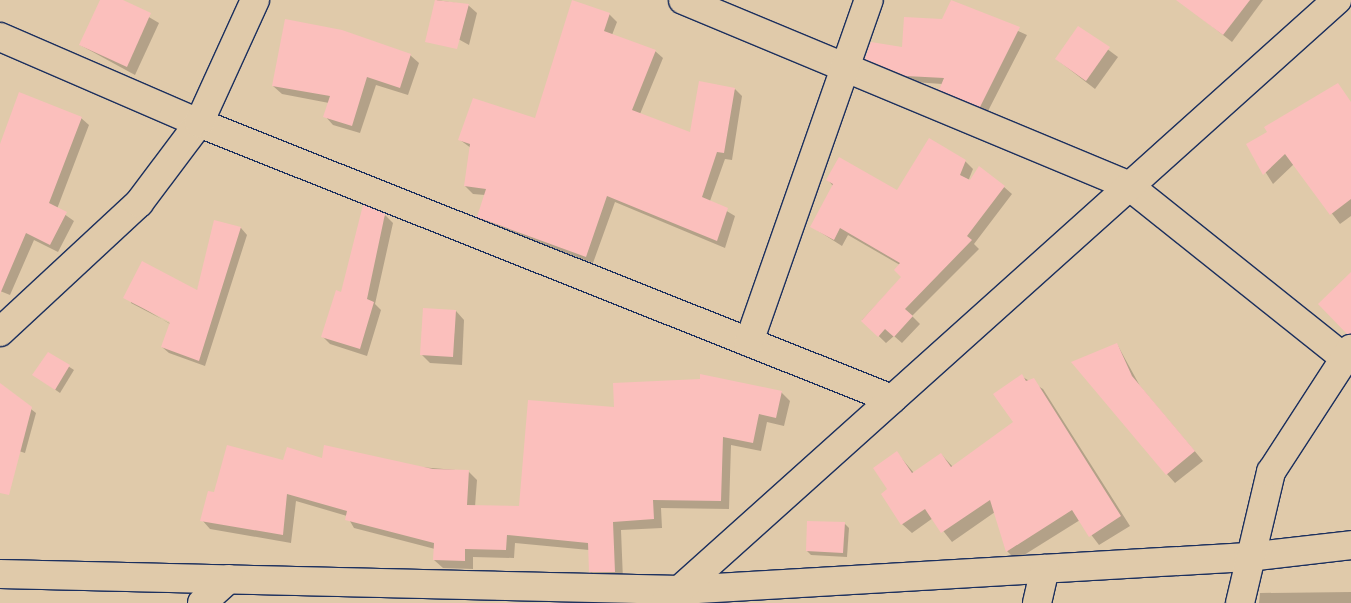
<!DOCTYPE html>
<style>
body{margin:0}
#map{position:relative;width:1351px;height:603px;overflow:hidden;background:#e0caaa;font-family:Mynerve,sans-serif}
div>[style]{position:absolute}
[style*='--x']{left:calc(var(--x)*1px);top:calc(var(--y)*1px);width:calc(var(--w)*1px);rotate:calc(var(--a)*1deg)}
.shadow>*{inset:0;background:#0003}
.building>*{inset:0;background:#fbbfbc}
.roads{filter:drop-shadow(1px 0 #1b2f5e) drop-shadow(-1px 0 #1b2f5e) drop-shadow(0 1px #1b2f5e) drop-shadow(0 -1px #1b2f5e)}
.street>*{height:28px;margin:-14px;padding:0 14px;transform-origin:14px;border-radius:14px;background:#e0caaa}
.secondary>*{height:28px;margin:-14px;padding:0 14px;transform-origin:14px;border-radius:14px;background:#e0caaa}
span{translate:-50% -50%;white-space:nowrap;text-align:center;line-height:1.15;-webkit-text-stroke:4.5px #e0caaa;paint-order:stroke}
</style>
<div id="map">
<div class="shadow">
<i style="clip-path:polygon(101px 0,120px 0,159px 23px,135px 75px,80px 45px)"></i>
<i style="clip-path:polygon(437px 0,468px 5px,477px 13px,469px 45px,431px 24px)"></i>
<i style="clip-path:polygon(1191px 0,1263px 0,1232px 42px,1186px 6px)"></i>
<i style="clip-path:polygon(951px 1px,1027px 35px,987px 113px,947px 96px,940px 89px,942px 84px,914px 82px,866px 59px,903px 48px,943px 21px)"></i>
<i style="clip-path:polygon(609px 14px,617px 22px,612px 35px,655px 51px,663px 58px,640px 114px,691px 134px,735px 89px,742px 96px,732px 160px,725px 159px,710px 201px,735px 216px,725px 248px,615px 202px,593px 263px,486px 224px,478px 216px,485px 195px,473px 194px,465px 186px,471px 148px,460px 140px,536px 120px)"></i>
<i style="clip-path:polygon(1079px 28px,1118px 57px,1095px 89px,1056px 59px)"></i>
<i style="clip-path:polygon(410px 55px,419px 63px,408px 95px,376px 85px,360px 133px,333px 125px,325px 116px,329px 103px,282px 94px,273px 86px)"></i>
<i style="clip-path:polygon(1351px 106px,1351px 216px,1340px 224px,1294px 164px,1273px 184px,1248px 144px)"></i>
<i style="clip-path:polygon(81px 118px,89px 125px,57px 209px,74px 221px,58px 252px,34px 240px,10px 295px,0 291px,0 148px)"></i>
<i style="clip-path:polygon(965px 161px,973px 169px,967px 184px,1004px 187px,1012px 194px,974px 244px,979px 249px,912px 316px,920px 324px,902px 343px,894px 336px,886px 343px,862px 320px,902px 277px,900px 265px,848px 235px,842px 246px,812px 227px,833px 186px,828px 180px,897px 192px)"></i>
<i style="clip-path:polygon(385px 215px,393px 223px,375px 304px,381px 310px,367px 356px,330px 344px,322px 336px)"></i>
<i style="clip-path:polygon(evenodd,215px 222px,241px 228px,247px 235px,205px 366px,169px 353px,162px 347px,170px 324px,125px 297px,197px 292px,215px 222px,131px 300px,176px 324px,175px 326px,131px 303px,131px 300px)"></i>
<i style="clip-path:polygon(456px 311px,464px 320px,462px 365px,430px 363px,421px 354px)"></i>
<i style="clip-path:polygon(1117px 344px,1140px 386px,1203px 461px,1175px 483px,1167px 474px)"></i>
<i style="clip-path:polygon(48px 353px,74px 370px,60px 393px,34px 375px)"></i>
<i style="clip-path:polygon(1021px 376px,1043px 389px,1130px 526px,1099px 545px,1080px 520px,1016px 560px,1007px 551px,995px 512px,952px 542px,933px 518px,912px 533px,902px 524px,889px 490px,897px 453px,914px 473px,941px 454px,953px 467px,1015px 423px)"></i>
<i style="clip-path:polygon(0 385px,36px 413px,25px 453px,0 445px)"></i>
<i style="clip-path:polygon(781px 392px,790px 401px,784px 426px,767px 422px,761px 451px,731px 445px,729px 509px,661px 508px,662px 528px,621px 530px,623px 580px,598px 580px,590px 572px,589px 550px,515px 543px,514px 558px,473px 557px,473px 569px,443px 568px,434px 560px,435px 549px,354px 528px,347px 516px,296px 501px,291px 543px,210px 529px,202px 520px,215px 494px,284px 461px,323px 459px,468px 471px,477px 480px,475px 507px,520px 507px,615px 409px)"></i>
<i style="clip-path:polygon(845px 524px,849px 528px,847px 557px,811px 555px,807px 551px)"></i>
<i style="clip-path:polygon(1351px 592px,1351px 603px,1259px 603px,1260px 593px)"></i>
</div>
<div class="building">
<i style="clip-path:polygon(100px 0,123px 0,151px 13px,127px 67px,79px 45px)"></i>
<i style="clip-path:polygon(435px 0,469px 4px,457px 49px,425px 42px)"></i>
<i style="clip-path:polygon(572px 0,610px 13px,604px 31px,656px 50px,632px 110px,690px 132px,699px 81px,735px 88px,724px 153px,717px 152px,702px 197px,728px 208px,717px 241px,607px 196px,586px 257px,477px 217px,486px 189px,464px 186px,470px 144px,458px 140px,473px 98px,535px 118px)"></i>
<i style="clip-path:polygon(951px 0,1020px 27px,980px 107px,939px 90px,944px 78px,906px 76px,865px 59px,871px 42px,902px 47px,904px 17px,942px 19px)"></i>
<i style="clip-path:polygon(1176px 0,1250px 0,1223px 35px)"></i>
<i style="clip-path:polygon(285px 19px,342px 30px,411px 54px,400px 88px,367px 77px,352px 126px,323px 117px,330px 96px,272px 86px)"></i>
<i style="clip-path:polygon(1078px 26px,1110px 47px,1086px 81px,1055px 59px)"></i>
<i style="clip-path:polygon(1338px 83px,1351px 102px,1351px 199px,1330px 215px,1285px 154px,1263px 175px,1246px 144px,1267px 132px,1264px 127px)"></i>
<i style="clip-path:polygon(19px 92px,82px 117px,49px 203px,67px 212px,50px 245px,26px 233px,0 294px,0 144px)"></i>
<i style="clip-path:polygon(929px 138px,966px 160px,960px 175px,970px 180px,979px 166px,1005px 186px,967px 236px,972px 240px,905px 309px,913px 316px,894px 337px,885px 329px,878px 337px,861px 321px,901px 277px,894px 270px,900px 263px,840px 228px,834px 240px,810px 227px,833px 184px,826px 180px,839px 157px,897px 190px)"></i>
<i style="clip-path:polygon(363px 205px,385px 214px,367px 299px,374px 302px,360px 349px,321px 337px,336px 290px,341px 292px)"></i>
<i style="clip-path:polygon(214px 220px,241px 227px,199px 361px,161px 347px,170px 322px,123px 298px,142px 261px,197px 290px)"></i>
<i style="clip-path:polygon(1351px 272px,1351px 334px,1347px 334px,1318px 304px)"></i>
<i style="clip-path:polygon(423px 308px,456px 310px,453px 357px,420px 355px)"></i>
<i style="clip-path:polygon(1117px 343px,1132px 376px,1195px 451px,1166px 475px,1071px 362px)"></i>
<i style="clip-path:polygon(48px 352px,70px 365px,55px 390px,32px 375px)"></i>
<i style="clip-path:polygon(700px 374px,782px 391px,776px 418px,759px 414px,753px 443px,723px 437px,721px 501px,653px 500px,654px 519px,613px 522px,615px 572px,589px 572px,588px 543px,507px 535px,506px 550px,465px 549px,465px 561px,433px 560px,434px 543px,345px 520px,347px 511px,287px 494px,283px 535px,200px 521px,208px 491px,214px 492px,227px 445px,283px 460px,287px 447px,322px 458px,324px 445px,433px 469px,469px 470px,467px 505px,519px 506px,528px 400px,614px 407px,613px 383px,700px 379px)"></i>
<i style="clip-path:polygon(1022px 374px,1026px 381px,1034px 378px,1121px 516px,1089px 537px,1072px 510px,1006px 552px,990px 500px,941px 533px,925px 509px,901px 525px,881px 494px,887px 489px,873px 468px,897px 451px,912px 473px,941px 453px,951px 467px,1013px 422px,993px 394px)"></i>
<i style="clip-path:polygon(0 383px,32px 407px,9px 495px,0 493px)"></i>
<i style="clip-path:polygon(807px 521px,845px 522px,843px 553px,806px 551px)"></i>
</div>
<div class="roads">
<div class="street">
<i style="--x:683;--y:0;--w:483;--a:22.6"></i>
<i style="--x:1129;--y:186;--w:274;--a:38.6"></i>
<i style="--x:0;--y:37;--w:217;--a:23.4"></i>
<i style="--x:199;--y:123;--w:746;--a:21.72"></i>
<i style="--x:0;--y:332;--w:190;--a:-42.9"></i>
<i style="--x:139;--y:203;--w:100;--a:-53.1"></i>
<i style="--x:199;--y:123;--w:135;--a:-65.5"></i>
<i style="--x:749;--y:342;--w:362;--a:-70.7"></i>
<i style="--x:0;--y:574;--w:681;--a:1.35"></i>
<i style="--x:681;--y:590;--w:568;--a:-3.33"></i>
<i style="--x:1248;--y:557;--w:104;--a:-6.6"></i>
<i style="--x:202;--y:603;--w:36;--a:-42"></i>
<i style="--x:1037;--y:603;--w:35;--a:-77"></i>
<i style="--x:1240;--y:603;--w:135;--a:-76.7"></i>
<i style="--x:1271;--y:472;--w:147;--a:-57"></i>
</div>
<div class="secondary">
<i style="--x:665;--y:603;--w:903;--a:-41.9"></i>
</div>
</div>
</div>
